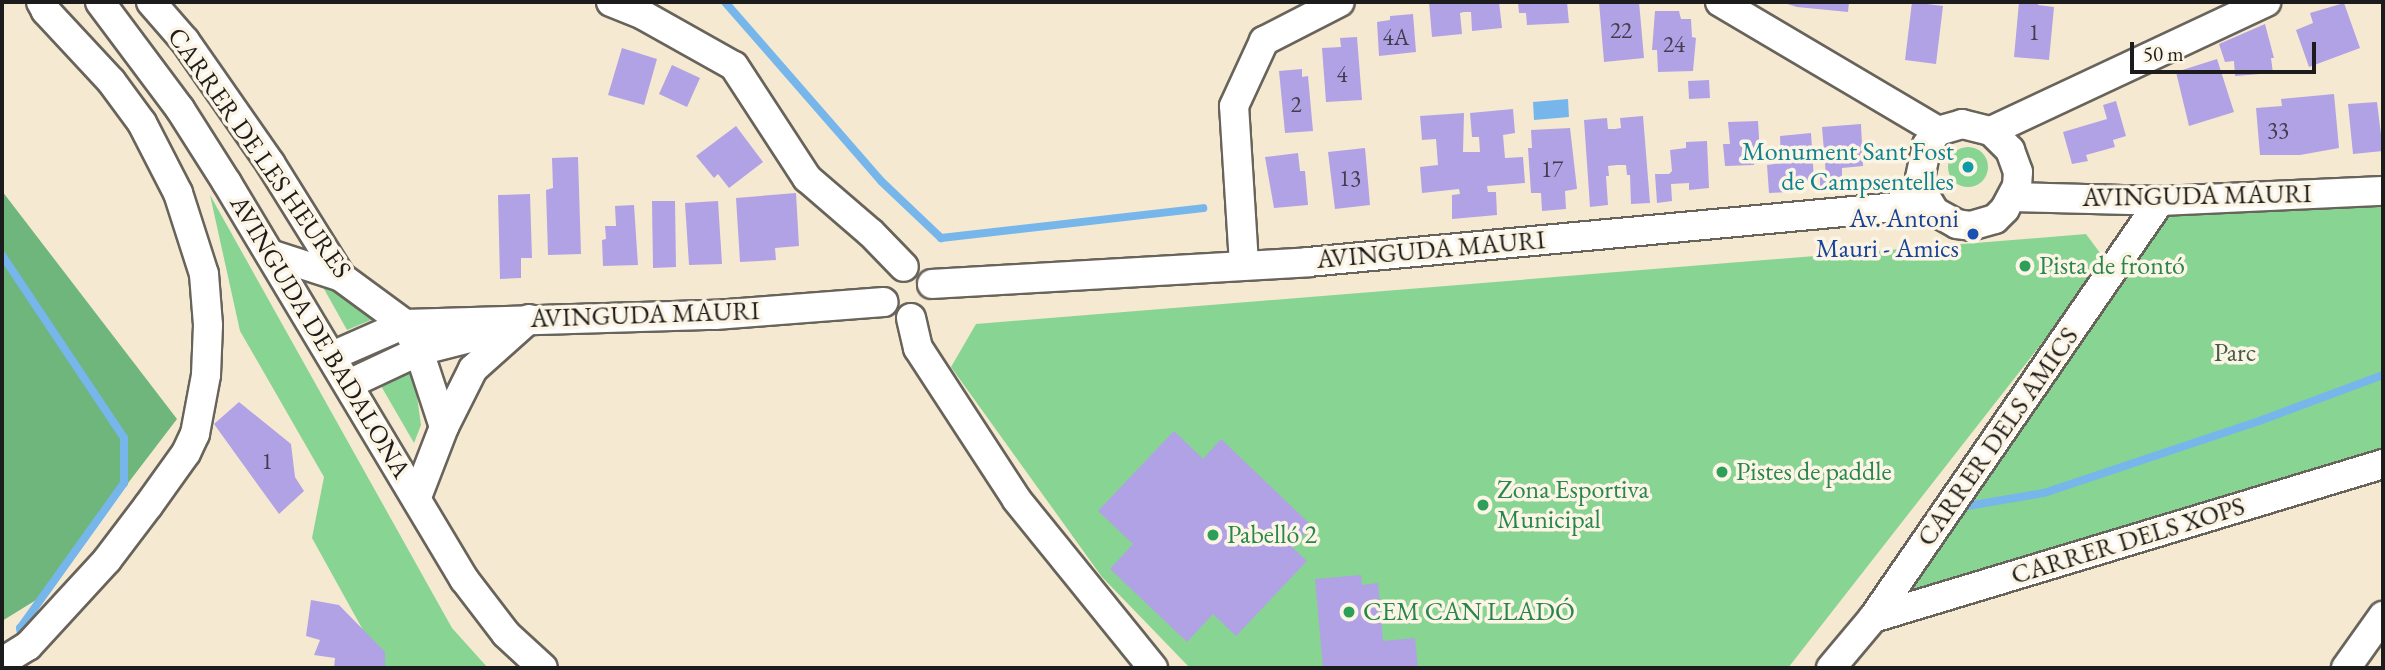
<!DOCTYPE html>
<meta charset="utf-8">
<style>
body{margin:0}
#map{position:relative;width:2385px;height:670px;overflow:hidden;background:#f6e9d1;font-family:"EB Garamond",serif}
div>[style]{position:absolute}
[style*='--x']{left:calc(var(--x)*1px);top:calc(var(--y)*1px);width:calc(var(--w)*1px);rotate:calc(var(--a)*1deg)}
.green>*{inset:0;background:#88d492}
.round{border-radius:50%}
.forest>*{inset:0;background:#6eb67c}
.water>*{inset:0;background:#77b6ea}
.stream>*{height:8px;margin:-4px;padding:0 4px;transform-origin:4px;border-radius:4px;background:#77b6ea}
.building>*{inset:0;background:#b1a2e5}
.roads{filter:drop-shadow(2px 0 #68645b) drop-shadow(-2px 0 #68645b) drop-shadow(0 2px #68645b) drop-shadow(0 -2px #68645b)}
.minor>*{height:28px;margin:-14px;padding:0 14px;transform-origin:14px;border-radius:14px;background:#fff}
.dots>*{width:19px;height:19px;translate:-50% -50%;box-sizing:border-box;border:4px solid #fcf5e5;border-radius:50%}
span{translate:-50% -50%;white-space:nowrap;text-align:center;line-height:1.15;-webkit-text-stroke:7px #fcf5e5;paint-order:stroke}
.number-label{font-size:23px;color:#413e4e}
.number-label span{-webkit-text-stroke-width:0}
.culture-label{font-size:26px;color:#0d838f}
.right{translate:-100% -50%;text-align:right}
.street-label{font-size:26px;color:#1c1c1c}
.transit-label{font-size:26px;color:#164399}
.leisure-label{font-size:26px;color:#27864d}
.left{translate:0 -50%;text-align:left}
.park-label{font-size:26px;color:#425c45}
.frame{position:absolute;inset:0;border:4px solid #1c1c1c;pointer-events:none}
.scale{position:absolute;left:2130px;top:42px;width:186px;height:32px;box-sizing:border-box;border:4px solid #1c1c1c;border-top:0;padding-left:9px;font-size:21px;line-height:24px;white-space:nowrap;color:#1c1c1c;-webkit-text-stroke:5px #fcf5e5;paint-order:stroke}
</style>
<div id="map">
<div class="green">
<i class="round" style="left:1948px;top:147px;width:40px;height:40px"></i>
<i style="clip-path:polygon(2383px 191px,2383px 464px,1873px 618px,2160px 201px)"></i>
<i style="clip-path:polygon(210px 195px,452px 628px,488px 668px,384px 668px,312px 538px,324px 477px,240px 331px)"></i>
<i style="clip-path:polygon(2086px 234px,2106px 261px,1788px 668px,1190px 668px,1102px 577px,951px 367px,976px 324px)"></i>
<i style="clip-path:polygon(319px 280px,327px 280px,375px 315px,371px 320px,347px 330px)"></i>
<i style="clip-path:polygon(408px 360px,414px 375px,421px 425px,414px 443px,377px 379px)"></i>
</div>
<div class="forest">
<i style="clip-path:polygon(2px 191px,177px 419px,41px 597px,2px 621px)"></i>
</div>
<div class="water">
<i style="clip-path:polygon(1568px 99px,1569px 117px,1534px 120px,1533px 102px)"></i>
</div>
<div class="stream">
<i style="--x:725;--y:2;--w:237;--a:48.9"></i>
<i style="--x:881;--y:181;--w:83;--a:43.5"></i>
<i style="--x:941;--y:238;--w:264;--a:-6.5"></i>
<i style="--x:2;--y:255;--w:220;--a:56.3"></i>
<i style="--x:124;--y:438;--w:45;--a:90"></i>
<i style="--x:124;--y:483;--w:178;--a:125.6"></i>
<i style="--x:20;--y:628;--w:13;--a:81"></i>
<i style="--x:1956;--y:508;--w:89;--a:-9.7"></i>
<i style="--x:2044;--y:493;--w:230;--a:-18.5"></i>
<i style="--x:2262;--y:420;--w:129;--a:-20.4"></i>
</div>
<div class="building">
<i style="clip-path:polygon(1429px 2px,1499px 2px,1502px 28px,1472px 31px,1471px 12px,1464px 12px,1460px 13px,1462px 34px,1432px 37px)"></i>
<i style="clip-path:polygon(1518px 2px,1567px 2px,1569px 23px,1527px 25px,1526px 13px,1519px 13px)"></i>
<i style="clip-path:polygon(1599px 2px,1639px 2px,1644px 58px,1604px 62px)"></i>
<i style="clip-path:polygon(1781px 2px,1849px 2px,1848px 12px,1797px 7px)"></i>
<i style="clip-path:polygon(1912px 2px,1943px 6px,1936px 64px,1905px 60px)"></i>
<i style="clip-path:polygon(2019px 2px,2038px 2px,2038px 5px,2054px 7px,2049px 60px,2014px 57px)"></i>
<i style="clip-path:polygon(2344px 3px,2360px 48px,2309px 67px,2296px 30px,2313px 23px,2310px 13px)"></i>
<i style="clip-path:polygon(1655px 11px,1679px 11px,1681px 19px,1691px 19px,1692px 37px,1696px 38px,1693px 71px,1658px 72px,1657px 50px,1652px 50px)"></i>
<i style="clip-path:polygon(1413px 14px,1416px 52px,1379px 56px,1377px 22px,1390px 20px,1390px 16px)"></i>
<i style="clip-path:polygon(2265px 24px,2274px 58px,2271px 58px,2273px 73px,2235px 76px,2234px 61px,2225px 62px,2219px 44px)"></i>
<i style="clip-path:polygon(1357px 37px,1362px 100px,1326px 102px,1322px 48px,1341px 47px,1340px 38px)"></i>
<i style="clip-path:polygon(622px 48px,657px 59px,644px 105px,608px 95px)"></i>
<i style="clip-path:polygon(2217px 59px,2234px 112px,2189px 126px,2176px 72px)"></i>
<i style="clip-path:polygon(672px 65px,700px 78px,687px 107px,659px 94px)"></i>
<i style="clip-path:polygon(1302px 69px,1302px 77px,1308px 76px,1313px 131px,1285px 133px,1279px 71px)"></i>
<i style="clip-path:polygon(1709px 80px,1710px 98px,1689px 99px,1688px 81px)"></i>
<i style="clip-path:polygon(2334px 94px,2339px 148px,2300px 155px,2260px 155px,2256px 108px,2282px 106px,2281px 99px)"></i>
<i style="clip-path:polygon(2116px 101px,2126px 136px,2113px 140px,2115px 147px,2086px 155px,2088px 161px,2072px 164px,2063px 132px,2107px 119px,2103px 105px)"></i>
<i style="clip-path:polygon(2377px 102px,2383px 151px,2353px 154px,2348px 104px)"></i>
<i style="clip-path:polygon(1513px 109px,1515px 133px,1503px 135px,1505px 158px,1523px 157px,1525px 183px,1487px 186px,1488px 192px,1496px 192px,1497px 215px,1452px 219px,1452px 195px,1460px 194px,1459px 189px,1422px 193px,1420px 167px,1438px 165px,1436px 139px,1422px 140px,1420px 116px,1464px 113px,1463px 152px,1480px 152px,1479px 137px,1472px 137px,1470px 113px)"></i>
<i style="clip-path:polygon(1643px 116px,1650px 203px,1631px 204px,1630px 175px,1627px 175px,1626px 165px,1617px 165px,1608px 166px,1609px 176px,1606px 176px,1608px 205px,1590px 207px,1584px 120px,1607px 118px,1608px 129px,1615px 129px,1621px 128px,1620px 118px)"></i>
<i style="clip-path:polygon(1758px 121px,1760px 153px,1753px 154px,1754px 165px,1725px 166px,1723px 144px,1730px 144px,1728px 122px)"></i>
<i style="clip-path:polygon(1861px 124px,1863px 166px,1842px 168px,1842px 188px,1820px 189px,1820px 177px,1826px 176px,1822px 127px)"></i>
<i style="clip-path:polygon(736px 126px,763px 162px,729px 188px,718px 174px,714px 178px,696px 156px)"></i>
<i style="clip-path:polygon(1570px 128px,1577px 189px,1565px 191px,1566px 209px,1542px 211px,1541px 193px,1531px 193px,1528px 148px,1532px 148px,1531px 130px)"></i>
<i style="clip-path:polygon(1811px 133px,1814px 180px,1789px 183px,1789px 192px,1769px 193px,1767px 165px,1781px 163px,1780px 136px)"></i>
<i style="clip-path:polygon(1707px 141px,1709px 188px,1689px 190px,1689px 183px,1671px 184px,1672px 201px,1657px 203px,1655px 174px,1669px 174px,1672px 171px,1670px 150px,1686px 148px,1686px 142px)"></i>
<i style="clip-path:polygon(1365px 148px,1370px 205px,1335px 209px,1328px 152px)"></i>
<i style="clip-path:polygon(1298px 153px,1300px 171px,1305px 171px,1308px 205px,1274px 208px,1265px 157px)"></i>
<i style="clip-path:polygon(578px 157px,581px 254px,548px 255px,546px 190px,553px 188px,552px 158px)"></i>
<i style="clip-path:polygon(796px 193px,799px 246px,775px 248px,776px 260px,740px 262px,736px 198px)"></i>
<i style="clip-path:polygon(530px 194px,532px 258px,521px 258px,521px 278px,500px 279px,498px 195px)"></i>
<i style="clip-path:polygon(652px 201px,675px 201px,676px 267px,653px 268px)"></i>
<i style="clip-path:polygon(718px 201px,722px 264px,689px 265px,685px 203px)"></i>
<i style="clip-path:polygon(634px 205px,638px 265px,603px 266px,602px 240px,606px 239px,605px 226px,616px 226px,615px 206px)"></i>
<i style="clip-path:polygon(239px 402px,291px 444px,295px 477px,304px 491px,279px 514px,214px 424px)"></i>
<i style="clip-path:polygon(1174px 431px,1203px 459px,1221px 439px,1312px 526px,1292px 547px,1307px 561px,1236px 636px,1213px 614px,1187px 642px,1110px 569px,1133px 544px,1098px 511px)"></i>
<i style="clip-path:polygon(1361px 575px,1362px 585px,1378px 583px,1383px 641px,1415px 638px,1418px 668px,1323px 668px,1315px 579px)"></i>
<i style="clip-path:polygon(311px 600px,339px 605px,385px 652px,385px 668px,334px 668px,335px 658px,314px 655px,320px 640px,306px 636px)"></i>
</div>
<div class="roads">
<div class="minor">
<i style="--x:100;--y:2;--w:134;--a:53.2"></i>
<i style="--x:180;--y:109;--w:88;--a:57.6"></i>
<i style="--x:227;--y:183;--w:462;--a:59.1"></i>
<i style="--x:464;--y:579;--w:69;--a:52.6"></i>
<i style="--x:506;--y:634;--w:50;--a:42.6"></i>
<i style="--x:151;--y:2;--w:52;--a:48.9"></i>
<i style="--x:185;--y:41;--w:149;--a:55.1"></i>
<i style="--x:270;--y:163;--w:134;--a:58.1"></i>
<i style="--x:341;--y:277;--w:79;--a:36.3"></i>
<i style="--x:405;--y:324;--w:30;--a:63"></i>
<i style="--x:419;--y:351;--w:80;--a:71.8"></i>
<i style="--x:611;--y:2;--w:35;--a:22"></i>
<i style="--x:643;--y:15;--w:104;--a:29.3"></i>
<i style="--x:734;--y:66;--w:134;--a:56.9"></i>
<i style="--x:807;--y:178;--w:84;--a:40.7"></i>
<i style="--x:871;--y:233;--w:47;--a:45.9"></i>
<i style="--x:1720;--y:2;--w:253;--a:30.6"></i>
<i style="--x:1962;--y:124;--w:30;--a:14"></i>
<i style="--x:1991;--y:131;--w:27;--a:45"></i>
<i style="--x:2010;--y:150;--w:23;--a:70"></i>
<i style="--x:2018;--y:172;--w:14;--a:94"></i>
<i style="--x:2017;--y:186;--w:26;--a:118"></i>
<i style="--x:2005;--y:209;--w:14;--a:135"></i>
<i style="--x:1995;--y:219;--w:25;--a:164"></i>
<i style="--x:1971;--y:226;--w:14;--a:-172"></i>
<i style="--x:1957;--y:224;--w:25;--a:-151"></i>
<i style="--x:1935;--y:212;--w:22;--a:-122"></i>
<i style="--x:1923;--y:193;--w:15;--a:-101"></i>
<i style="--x:1920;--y:178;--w:34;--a:-78"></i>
<i style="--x:1927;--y:145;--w:18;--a:-52"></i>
<i style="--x:1938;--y:131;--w:25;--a:-16"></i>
<i style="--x:1991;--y:131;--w:304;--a:-25.1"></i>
<i style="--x:2012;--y:197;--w:148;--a:1.5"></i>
<i style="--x:2160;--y:201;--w:223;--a:-2.6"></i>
<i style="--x:270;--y:254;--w:75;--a:17.9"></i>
<i style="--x:1244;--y:264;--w:158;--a:-93.6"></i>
<i style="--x:1234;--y:106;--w:72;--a:-65.2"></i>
<i style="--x:1264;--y:41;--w:85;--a:-27.2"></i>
<i style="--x:932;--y:284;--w:377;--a:-3.3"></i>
<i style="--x:1308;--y:262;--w:624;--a:-5.34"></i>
<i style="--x:911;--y:318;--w:31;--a:77"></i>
<i style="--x:918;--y:348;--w:181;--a:56.9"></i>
<i style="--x:1017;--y:500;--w:216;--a:51"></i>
<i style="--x:332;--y:356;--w:80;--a:-23.7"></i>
<i style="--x:405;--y:324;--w:310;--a:-1.7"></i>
<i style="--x:715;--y:315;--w:169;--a:-4.4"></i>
<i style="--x:349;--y:384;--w:77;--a:-25.2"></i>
<i style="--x:419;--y:351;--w:81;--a:-14.4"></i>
<i style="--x:417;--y:497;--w:75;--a:-68.9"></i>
<i style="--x:444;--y:427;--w:65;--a:-63.4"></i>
<i style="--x:473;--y:369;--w:75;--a:-41.8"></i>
<i style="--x:1873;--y:618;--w:533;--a:-16.8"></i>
<i style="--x:2;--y:662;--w:31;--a:-32"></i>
<i style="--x:28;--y:646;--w:117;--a:-47.4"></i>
<i style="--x:107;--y:560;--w:68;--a:-52.8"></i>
<i style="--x:148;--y:506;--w:65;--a:-54.4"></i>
<i style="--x:186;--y:453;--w:21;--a:-65"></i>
<i style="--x:195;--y:434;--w:60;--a:-79.4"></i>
<i style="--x:206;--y:375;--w:50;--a:-87.7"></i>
<i style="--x:208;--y:325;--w:51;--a:-94.5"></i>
<i style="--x:204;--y:274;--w:85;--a:-107.8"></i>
<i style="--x:178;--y:193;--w:79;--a:-117.2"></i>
<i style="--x:142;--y:123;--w:52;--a:-126.4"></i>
<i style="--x:111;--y:81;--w:96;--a:-132.9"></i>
<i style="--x:46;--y:11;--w:10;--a:-119"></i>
<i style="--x:1831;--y:668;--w:65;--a:-50"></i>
<i style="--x:1873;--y:618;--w:506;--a:-55.46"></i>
<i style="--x:2346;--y:668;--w:64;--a:-54.6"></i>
</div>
</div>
<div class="dots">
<i style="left:1968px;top:167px;background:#0f9aa8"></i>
<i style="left:1973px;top:234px;background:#1a4fb4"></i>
<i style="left:2025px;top:266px;background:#2e9e5b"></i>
<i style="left:1722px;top:472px;background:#2e9e5b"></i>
<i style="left:1483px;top:505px;background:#2e9e5b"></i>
<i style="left:1213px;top:535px;background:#2e9e5b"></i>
<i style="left:1349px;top:612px;background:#2e9e5b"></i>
</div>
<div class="number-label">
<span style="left:1621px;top:30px">22</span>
<span style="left:2034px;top:32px">1</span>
<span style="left:1396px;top:37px">4A</span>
<span style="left:1674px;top:44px">24</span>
<span style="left:1342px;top:74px">4</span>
<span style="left:1296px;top:104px">2</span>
<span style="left:2278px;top:130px">33</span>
<span style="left:1552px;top:169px">17</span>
<span style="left:1350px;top:178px">13</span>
<span style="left:267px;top:461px">1</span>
</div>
<div class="culture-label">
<span class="right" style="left:1954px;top:167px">Monument Sant Fost<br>de Campsentelles</span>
</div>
<div class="street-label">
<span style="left:259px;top:153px;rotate:55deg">CARRER DE LES HEURES</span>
<span style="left:2197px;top:196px;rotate:-1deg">AVINGUDA MAURI</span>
<span style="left:1431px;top:250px;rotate:-5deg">AVINGUDA MAURI</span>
<span style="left:645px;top:315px;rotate:-2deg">AVINGUDA MAURI</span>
<span style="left:320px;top:337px;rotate:59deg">AVINGUDA DE BADALONA</span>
<span style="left:1998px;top:437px;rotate:-55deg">CARRER DELS AMICS</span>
<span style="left:2128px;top:541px;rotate:-17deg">CARRER DELS XOPS</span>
</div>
<div class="transit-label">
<span class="right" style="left:1959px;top:234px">Av. Antoni<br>Mauri - Amics</span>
</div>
<div class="leisure-label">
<span class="left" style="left:2039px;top:266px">Pista de frontó</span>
<span class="left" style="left:1736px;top:472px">Pistes de paddle</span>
<span class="left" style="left:1497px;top:505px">Zona Esportiva<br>Municipal</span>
<span class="left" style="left:1227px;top:535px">Pabelló 2</span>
<span class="left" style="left:1363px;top:612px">CEM CAN LLADÓ</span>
</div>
<div class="park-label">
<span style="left:2235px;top:353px">Parc</span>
</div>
<div class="frame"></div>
<div class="scale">50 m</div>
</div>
